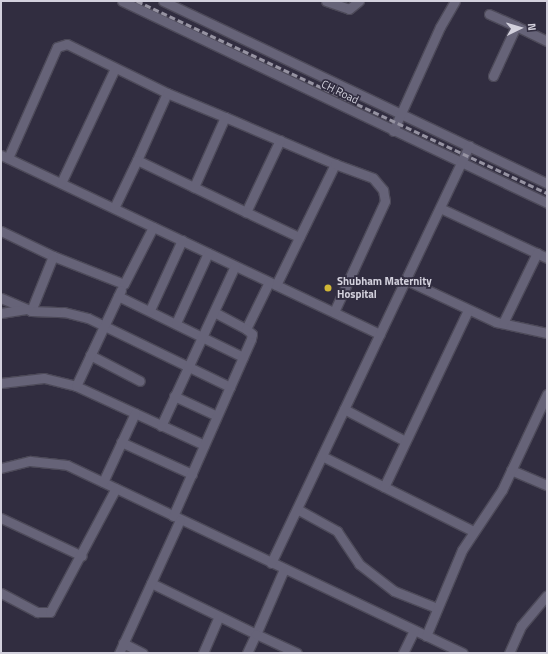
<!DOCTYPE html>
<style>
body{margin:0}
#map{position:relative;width:548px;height:654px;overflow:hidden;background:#312d40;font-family:"Titillium Web",sans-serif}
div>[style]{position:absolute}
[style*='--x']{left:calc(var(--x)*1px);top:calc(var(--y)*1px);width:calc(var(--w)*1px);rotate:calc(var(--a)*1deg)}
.roads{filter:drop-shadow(1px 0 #4d4a59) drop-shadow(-1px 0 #4d4a59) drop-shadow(0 1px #4d4a59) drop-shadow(0 -1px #4d4a59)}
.minor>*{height:9px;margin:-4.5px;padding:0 4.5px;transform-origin:4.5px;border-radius:4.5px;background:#666378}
.rail>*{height:2.5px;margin-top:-1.25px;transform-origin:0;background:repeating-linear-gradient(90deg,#9693a2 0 6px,transparent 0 9px)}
.dots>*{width:11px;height:11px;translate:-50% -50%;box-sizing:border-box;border:2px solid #312d40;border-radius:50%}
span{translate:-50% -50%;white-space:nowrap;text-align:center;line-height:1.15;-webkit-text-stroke:3.5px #312d40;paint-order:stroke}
.street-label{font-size:11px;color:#d3d1dd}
.poi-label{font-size:11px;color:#d3d1dd;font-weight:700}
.left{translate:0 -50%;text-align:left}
.frame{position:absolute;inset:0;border:2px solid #d3d1dd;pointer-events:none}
.north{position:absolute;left:500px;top:8px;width:40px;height:40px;-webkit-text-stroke:3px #312d40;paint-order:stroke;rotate:85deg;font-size:11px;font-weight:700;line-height:16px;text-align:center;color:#d3d1dd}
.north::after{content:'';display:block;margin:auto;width:14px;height:18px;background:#d3d1dd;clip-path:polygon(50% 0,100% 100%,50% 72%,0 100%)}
</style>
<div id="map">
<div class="roads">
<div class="minor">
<i style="--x:122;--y:1;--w:471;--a:25.4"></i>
<i style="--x:163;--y:1;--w:425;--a:25.4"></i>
<i style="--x:326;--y:1;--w:24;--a:19"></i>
<i style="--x:349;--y:9;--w:13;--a:-39"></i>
<i style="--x:489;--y:14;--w:30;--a:24"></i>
<i style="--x:493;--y:76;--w:55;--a:-65.3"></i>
<i style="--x:516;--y:26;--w:34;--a:26"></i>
<i style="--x:167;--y:93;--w:73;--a:114.1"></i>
<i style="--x:137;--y:160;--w:121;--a:25.5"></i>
<i style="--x:225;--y:117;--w:120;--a:23.1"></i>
<i style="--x:393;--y:131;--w:114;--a:-65.7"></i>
<i style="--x:440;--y:27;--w:30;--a:-60"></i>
<i style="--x:280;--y:140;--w:80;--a:115.3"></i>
<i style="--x:246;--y:212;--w:59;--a:25.3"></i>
<i style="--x:1;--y:155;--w:419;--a:25.3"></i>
<i style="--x:8;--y:158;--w:121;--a:-66.2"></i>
<i style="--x:57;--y:47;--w:10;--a:-17"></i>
<i style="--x:67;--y:44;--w:111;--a:26.1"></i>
<i style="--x:167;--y:93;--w:63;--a:22.5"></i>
<i style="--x:225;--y:117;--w:77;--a:113.9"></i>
<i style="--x:61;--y:183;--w:127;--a:-64.8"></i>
<i style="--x:114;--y:208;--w:53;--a:-64.4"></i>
<i style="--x:440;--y:208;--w:118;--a:25"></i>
<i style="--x:1;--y:231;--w:58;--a:25.7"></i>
<i style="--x:53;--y:256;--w:76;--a:21.5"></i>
<i style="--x:124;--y:284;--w:64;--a:-63"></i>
<i style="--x:406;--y:280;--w:99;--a:25"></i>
<i style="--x:496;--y:322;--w:52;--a:12.2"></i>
<i style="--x:276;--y:285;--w:135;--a:-64"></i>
<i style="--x:335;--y:164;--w:40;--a:20.2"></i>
<i style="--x:373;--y:178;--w:16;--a:50"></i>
<i style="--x:383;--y:190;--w:11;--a:80"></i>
<i style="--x:385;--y:201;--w:122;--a:114.7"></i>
<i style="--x:118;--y:296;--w:139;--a:26"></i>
<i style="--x:1;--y:298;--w:33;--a:23"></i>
<i style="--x:31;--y:311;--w:59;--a:-68.2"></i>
<i style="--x:150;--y:310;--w:77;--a:-65.4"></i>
<i style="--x:31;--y:311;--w:33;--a:2"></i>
<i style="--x:64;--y:312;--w:25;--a:14"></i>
<i style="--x:88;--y:318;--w:158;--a:25.9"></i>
<i style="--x:214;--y:312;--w:36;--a:28"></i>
<i style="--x:246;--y:329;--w:52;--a:-63.9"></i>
<i style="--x:1;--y:313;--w:24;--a:-9"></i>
<i style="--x:176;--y:323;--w:77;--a:-65.4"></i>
<i style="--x:503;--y:323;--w:78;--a:-64.1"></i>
<i style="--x:90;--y:355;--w:56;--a:27.5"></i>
<i style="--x:1;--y:383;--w:43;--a:-6.6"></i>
<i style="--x:44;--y:378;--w:33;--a:14"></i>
<i style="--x:76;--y:386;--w:141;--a:24.7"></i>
<i style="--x:76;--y:386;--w:106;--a:-64.9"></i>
<i style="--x:174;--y:396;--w:47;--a:24.9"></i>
<i style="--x:344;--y:409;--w:69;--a:27.7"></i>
<i style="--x:161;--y:426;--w:176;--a:-65.2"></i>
<i style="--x:121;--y:442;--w:78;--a:24.3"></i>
<i style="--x:322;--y:456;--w:169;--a:26.4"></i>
<i style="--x:1;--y:468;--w:30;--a:-14"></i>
<i style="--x:30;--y:461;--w:37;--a:6"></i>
<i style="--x:67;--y:465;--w:438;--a:25.4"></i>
<i style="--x:511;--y:470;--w:39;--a:23"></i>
<i style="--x:103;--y:482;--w:76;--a:-65.1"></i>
<i style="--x:384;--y:487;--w:196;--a:-64.6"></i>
<i style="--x:297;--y:509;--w:46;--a:28.8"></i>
<i style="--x:337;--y:531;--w:40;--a:56"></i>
<i style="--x:359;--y:564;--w:44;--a:37.6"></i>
<i style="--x:394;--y:591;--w:46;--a:21.6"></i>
<i style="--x:173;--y:516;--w:193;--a:-66.2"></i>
<i style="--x:251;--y:339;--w:5;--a:-79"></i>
<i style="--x:252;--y:334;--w:8;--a:-140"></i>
<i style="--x:1;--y:518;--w:89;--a:25.1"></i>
<i style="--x:271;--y:563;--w:462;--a:-64.6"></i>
<i style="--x:151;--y:583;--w:117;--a:25.9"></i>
<i style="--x:256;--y:634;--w:71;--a:-66.7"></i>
<i style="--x:1;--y:593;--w:41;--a:27.8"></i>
<i style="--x:37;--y:612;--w:13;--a:0"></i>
<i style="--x:50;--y:612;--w:140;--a:-62"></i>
<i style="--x:426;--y:636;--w:93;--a:-67.3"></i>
<i style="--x:462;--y:550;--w:72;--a:-56.3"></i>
<i style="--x:502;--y:490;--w:106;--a:-64.9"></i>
<i style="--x:123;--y:643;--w:22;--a:27"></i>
<i style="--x:119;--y:653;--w:146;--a:-65.4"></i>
<i style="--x:203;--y:653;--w:40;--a:-66.6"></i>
<i style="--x:247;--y:653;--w:21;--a:-65"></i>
<i style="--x:256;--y:634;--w:45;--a:24.9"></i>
<i style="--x:403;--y:653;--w:25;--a:-64"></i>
<i style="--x:509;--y:653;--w:30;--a:-66"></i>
<i style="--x:521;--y:626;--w:40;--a:-50"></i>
</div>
</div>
<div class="rail">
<i style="--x:137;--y:1;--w:453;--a:25.1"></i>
</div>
<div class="dots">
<i style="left:328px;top:288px;background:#d1b736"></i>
</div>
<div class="street-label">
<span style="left:340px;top:92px;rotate:26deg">CH Road</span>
</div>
<div class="poi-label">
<span class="left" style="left:337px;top:288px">Shubham Maternity<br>Hospital</span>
</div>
<div class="frame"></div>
<div class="north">N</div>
</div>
